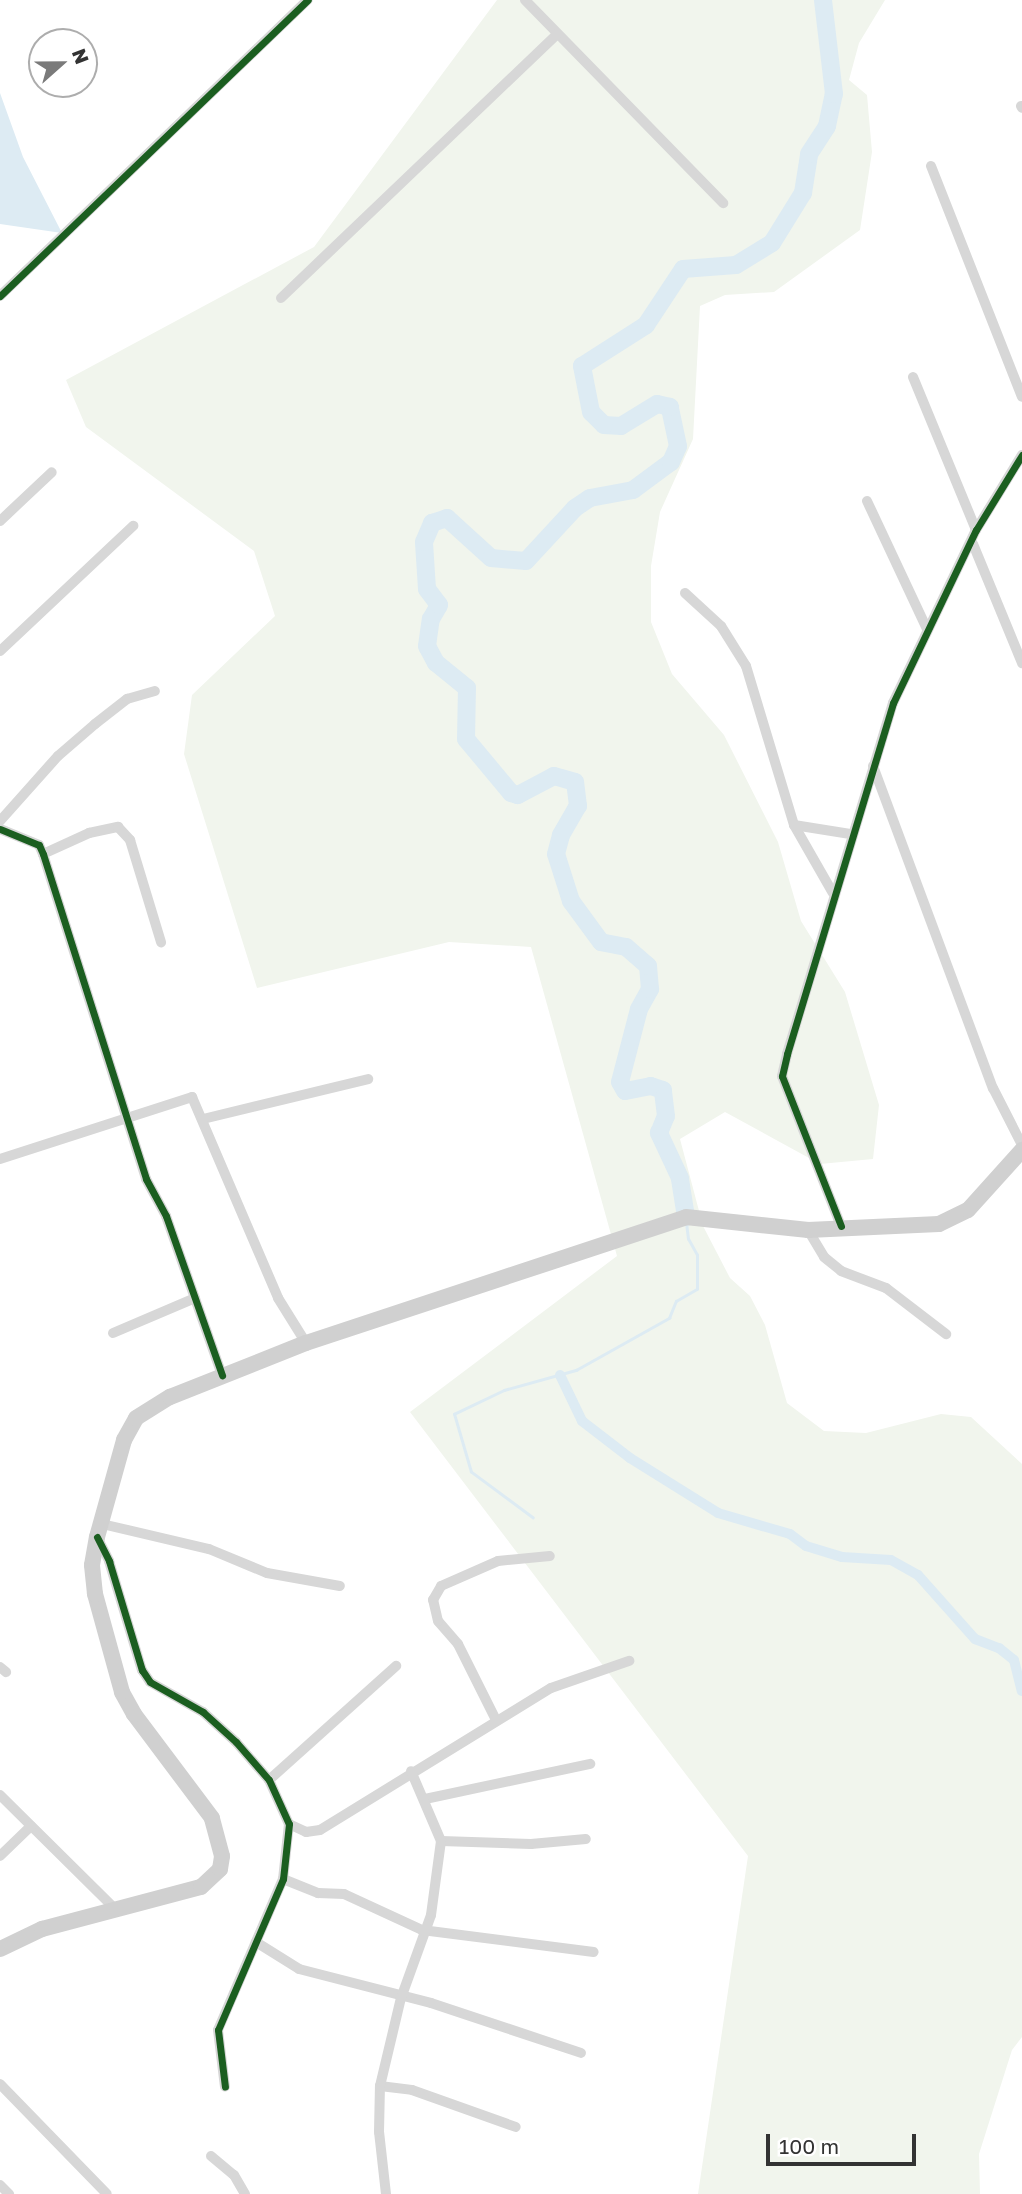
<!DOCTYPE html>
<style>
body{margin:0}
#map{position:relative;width:1022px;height:2194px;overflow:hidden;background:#fff;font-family:"Golos Text",sans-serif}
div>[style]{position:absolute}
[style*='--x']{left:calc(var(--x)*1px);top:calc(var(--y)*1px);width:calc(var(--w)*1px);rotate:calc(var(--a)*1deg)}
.green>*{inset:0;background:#f1f5ed}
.water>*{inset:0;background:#ddebf3}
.stream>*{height:2.5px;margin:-1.25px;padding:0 1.25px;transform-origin:1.25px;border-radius:1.25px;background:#ddebf3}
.canal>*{height:10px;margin:-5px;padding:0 5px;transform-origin:5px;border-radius:5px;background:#ddebf3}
.river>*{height:18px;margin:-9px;padding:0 9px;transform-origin:9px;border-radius:9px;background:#ddebf3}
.street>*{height:10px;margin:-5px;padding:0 5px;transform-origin:5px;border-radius:5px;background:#d7d7d7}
.secondary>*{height:16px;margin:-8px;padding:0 8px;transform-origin:8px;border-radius:8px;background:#d0d0d0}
.cycleway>*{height:7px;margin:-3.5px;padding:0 3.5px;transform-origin:3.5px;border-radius:3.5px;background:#1b5e20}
span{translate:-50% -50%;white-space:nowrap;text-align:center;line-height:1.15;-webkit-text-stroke:7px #fff;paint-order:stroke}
.north{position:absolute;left:28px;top:28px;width:70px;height:70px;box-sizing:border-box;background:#fff;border:2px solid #adadad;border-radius:50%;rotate:69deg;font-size:19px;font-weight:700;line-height:28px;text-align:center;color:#333}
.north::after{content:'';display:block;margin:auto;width:24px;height:32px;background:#7a7a7a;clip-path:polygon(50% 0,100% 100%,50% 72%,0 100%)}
.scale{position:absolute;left:766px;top:2134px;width:150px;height:32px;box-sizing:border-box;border:4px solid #333;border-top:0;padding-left:9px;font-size:21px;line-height:24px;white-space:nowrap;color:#333;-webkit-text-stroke:5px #fff;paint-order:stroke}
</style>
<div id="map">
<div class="green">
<i style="clip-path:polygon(497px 0,885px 0,859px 43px,849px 80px,867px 95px,872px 152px,860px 230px,774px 292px,725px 295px,700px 306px,693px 439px,660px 512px,651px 566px,651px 622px,672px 674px,724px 735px,778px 842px,801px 921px,845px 992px,879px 1105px,873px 1159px,820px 1164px,725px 1112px,680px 1139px,703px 1226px,730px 1278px,750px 1296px,765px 1325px,787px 1403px,824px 1431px,866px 1433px,941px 1414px,971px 1417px,1022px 1464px,1022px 2037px,1012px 2050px,979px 2154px,980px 2194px,698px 2194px,748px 1856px,410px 1412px,617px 1256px,531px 947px,449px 942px,257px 988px,184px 754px,192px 695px,275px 616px,254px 551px,86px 427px,66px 380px,314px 247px)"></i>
</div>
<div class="water">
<i style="clip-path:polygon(0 93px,23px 157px,62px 233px,0 224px)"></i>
</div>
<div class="stream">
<i style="--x:533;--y:1518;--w:77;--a:-143.4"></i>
<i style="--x:471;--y:1472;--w:60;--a:-106.3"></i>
<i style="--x:454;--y:1414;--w:55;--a:-25.6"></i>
<i style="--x:504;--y:1390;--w:75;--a:-15.5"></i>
<i style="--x:576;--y:1370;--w:107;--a:-29.2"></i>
<i style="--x:669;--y:1318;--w:18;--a:-68"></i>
<i style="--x:676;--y:1301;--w:24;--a:-30"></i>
<i style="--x:697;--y:1289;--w:34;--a:-90"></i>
<i style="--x:697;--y:1255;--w:18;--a:-119"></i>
<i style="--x:688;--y:1239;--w:16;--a:-97"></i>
</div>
<div class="canal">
<i style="--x:560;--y:1375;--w:51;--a:64.4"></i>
<i style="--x:582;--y:1421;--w:61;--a:37.6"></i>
<i style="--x:630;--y:1458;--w:104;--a:32"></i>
<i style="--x:718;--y:1513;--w:75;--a:16.3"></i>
<i style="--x:790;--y:1534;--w:20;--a:37"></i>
<i style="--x:806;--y:1546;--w:38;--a:17"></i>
<i style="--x:842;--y:1557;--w:49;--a:3.5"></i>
<i style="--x:891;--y:1560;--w:31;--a:29"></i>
<i style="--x:918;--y:1575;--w:86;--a:48.3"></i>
<i style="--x:975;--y:1639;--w:26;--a:21"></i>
<i style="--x:999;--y:1648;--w:19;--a:39"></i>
<i style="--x:1014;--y:1660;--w:32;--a:76"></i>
</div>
<div class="river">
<i style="--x:686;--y:1217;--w:39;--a:-99"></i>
<i style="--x:680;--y:1178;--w:50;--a:-115"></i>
<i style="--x:659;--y:1133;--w:18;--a:-68"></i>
<i style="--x:666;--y:1116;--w:26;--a:-97"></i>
<i style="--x:663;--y:1090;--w:13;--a:-162"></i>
<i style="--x:651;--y:1086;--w:26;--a:169"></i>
<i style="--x:625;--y:1091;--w:10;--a:-119"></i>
<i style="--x:620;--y:1082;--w:75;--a:-75.4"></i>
<i style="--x:639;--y:1009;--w:23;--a:-61"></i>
<i style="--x:650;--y:989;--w:23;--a:-95"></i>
<i style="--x:648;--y:966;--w:29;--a:-139"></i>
<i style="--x:626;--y:947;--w:25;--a:-169"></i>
<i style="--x:601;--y:942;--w:51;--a:-126.2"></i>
<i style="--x:571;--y:901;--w:49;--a:-107.7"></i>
<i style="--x:556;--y:854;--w:20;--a:-75"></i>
<i style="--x:561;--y:835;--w:34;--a:-60"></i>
<i style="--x:578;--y:806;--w:24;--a:-97"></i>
<i style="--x:575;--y:782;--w:22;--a:-164"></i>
<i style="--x:554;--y:776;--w:41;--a:152.2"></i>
<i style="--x:518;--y:795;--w:7;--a:-164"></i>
<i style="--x:511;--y:793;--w:70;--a:-129.8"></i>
<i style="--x:466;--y:739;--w:51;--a:-88.9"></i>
<i style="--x:467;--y:688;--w:40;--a:-141"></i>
<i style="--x:436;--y:663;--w:19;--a:-118"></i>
<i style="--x:427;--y:646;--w:27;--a:-82"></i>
<i style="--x:431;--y:619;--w:16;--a:-60"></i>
<i style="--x:439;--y:605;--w:20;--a:-127"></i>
<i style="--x:427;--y:589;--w:47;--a:-93.7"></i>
<i style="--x:424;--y:542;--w:21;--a:-67"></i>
<i style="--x:432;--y:523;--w:16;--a:-18"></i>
<i style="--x:447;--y:518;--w:59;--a:42.3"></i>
<i style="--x:491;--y:558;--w:35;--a:5"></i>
<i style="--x:526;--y:561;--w:72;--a:-47.2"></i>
<i style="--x:575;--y:508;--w:18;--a:-34"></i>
<i style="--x:590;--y:498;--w:44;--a:-10.5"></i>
<i style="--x:633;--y:490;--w:47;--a:-36.4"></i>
<i style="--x:671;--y:462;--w:17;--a:-66"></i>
<i style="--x:678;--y:446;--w:40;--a:-102"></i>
<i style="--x:670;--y:407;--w:13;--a:-167"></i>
<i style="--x:657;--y:404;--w:42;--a:148.6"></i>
<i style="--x:621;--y:426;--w:17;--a:-177"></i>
<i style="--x:604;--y:425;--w:18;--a:-135"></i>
<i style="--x:591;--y:412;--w:47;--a:-101.1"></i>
<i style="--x:582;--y:366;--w:76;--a:-32.6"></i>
<i style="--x:646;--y:325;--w:67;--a:-56.5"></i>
<i style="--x:683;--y:269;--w:53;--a:-4.3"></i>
<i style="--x:736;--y:265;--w:42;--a:-31.4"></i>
<i style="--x:772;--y:243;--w:59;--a:-58.2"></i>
<i style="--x:803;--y:193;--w:39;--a:-81"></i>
<i style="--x:809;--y:154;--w:33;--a:-57"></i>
<i style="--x:827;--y:126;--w:33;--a:-78"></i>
<i style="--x:834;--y:94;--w:95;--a:-96.7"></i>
</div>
<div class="street">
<i style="--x:525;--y:0;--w:284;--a:45.7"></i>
<i style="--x:1021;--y:106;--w:2;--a:63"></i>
<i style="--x:931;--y:166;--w:248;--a:68.5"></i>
<i style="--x:0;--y:296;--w:427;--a:-43.9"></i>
<i style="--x:281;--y:298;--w:382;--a:-43.7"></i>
<i style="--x:913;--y:377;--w:165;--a:67.6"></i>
<i style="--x:867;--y:501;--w:141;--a:64.9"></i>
<i style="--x:0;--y:521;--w:71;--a:-43.3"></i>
<i style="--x:973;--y:544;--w:129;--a:67.6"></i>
<i style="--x:685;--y:593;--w:49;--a:42.5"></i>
<i style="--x:721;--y:626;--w:47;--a:58"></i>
<i style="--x:746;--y:666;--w:166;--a:73.2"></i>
<i style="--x:794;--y:825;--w:78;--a:60.2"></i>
<i style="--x:0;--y:651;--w:183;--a:-43.2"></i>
<i style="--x:873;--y:766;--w:344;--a:69.6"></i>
<i style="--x:993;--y:1088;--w:64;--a:63"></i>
<i style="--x:0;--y:821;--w:87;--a:-48.3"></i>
<i style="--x:58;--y:756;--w:49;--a:-40.9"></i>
<i style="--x:95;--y:724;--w:41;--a:-38"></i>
<i style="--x:127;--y:699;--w:29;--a:-16"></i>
<i style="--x:794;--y:825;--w:57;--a:9.1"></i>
<i style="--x:0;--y:829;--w:42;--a:22.3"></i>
<i style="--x:39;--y:845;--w:10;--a:66"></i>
<i style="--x:43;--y:854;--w:341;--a:72.4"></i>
<i style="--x:146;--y:1179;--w:42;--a:61.6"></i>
<i style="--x:166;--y:1216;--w:169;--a:70.6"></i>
<i style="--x:43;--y:854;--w:51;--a:-24.5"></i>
<i style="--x:89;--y:833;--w:30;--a:-12"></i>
<i style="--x:118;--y:827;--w:18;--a:47"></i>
<i style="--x:130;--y:840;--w:107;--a:73.1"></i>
<i style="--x:203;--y:1119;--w:170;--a:-13.6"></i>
<i style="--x:0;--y:1159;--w:202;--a:-17.9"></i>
<i style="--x:192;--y:1097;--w:219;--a:66.8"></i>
<i style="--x:278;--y:1298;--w:53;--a:58.1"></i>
<i style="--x:841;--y:1226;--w:161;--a:-111.5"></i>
<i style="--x:782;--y:1076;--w:23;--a:-77"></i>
<i style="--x:787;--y:1054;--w:367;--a:-73.2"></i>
<i style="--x:893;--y:703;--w:192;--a:-64.4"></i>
<i style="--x:976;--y:530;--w:88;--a:-58.5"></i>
<i style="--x:808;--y:1230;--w:31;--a:59"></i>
<i style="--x:824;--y:1257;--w:22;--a:39"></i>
<i style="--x:841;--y:1271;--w:48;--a:20.7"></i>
<i style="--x:886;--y:1288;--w:76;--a:37.5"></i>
<i style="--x:113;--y:1333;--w:89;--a:-23.1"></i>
<i style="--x:102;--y:1524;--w:110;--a:13.2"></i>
<i style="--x:209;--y:1549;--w:63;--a:22.5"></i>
<i style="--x:267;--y:1573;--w:74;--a:10.1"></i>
<i style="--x:97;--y:1537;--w:27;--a:63"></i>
<i style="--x:109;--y:1561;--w:114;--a:73.2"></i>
<i style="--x:142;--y:1670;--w:14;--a:56"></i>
<i style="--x:150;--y:1682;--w:61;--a:29.5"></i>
<i style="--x:203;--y:1712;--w:45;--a:42.3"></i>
<i style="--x:236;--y:1742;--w:50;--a:49"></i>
<i style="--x:269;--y:1780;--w:48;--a:65.6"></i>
<i style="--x:289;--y:1824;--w:55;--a:96.2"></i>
<i style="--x:283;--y:1879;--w:164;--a:113.3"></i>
<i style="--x:218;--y:2030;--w:57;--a:83"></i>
<i style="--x:0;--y:1667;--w:8;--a:40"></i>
<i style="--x:496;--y:1720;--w:85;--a:-116.6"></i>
<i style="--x:458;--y:1644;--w:30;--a:-131"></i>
<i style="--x:438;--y:1621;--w:22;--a:-103"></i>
<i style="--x:433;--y:1600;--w:16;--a:-60"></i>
<i style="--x:441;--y:1586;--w:62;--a:-23.7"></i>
<i style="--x:498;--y:1561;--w:52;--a:-5.5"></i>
<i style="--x:269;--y:1780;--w:171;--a:-41.9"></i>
<i style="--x:0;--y:1795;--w:161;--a:44.7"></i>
<i style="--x:425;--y:1799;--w:169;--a:-12"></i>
<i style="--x:289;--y:1824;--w:19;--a:25"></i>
<i style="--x:306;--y:1832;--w:14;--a:-8"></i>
<i style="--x:320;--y:1830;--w:271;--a:-31.6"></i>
<i style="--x:551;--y:1688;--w:83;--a:-19.1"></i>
<i style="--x:441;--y:1841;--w:90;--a:1.9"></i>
<i style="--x:531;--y:1844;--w:55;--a:-5.2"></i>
<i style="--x:0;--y:1856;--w:43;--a:-44.1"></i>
<i style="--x:283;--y:1879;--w:38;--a:22"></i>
<i style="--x:318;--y:1893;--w:26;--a:2"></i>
<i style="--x:344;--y:1894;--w:86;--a:24.8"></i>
<i style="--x:422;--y:1930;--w:173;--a:7.3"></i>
<i style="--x:256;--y:1942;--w:51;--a:32.1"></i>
<i style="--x:299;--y:1969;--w:136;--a:14.4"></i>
<i style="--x:431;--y:2003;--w:158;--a:18.4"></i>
<i style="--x:0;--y:2084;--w:153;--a:45.8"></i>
<i style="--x:380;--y:2086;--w:32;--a:7"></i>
<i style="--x:412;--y:2090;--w:110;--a:19.6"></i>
<i style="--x:211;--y:2156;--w:30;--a:40"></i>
<i style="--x:234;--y:2175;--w:22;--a:60"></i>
<i style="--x:0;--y:2185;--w:13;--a:45"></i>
<i style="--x:386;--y:2194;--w:62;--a:-96.4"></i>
<i style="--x:379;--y:2132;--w:46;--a:-88.8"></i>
<i style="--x:380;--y:2086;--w:90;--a:-76.6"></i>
<i style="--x:401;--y:1998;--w:88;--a:-70.1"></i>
<i style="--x:431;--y:1915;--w:75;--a:-82.3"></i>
<i style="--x:441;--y:1841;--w:76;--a:-113.2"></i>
</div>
<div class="secondary">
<i style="--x:0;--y:1949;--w:47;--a:-25.5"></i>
<i style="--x:42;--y:1929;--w:164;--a:-14.8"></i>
<i style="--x:201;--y:1887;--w:26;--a:-43"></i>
<i style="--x:220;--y:1869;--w:13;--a:-81"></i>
<i style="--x:222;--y:1856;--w:39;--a:-105"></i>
<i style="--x:212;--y:1818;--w:130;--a:-126.9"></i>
<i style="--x:134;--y:1714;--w:25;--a:-119"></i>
<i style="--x:122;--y:1692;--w:102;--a:-105.4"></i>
<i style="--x:95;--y:1594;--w:29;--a:-96"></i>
<i style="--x:92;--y:1565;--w:28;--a:-80"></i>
<i style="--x:97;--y:1537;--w:101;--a:-74.4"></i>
<i style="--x:124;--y:1440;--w:25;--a:-61"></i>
<i style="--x:136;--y:1418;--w:40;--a:-32"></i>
<i style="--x:170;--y:1397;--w:146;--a:-21.7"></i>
<i style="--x:306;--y:1343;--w:400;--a:-18.3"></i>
<i style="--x:686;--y:1217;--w:123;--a:6.1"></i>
<i style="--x:808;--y:1230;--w:131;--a:-2.6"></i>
<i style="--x:939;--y:1224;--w:32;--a:-26"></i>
<i style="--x:968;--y:1210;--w:81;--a:-48"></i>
</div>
<div class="cycleway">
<i style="--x:0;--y:296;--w:427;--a:-43.9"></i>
<i style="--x:0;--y:829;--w:42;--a:22.3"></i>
<i style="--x:39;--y:845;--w:10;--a:66"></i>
<i style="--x:43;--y:854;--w:341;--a:72.4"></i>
<i style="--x:146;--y:1179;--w:42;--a:61.6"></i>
<i style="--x:166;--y:1216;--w:169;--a:70.6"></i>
<i style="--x:841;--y:1226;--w:161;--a:-111.5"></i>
<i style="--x:782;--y:1076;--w:23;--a:-77"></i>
<i style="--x:787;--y:1054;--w:367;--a:-73.2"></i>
<i style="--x:893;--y:703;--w:192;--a:-64.4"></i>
<i style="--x:976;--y:530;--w:88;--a:-58.5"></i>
<i style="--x:97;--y:1537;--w:27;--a:63"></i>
<i style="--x:109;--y:1561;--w:114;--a:73.2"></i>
<i style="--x:142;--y:1670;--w:14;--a:56"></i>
<i style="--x:150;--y:1682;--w:61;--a:29.5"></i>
<i style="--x:203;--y:1712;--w:45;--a:42.3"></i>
<i style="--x:236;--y:1742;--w:50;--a:49"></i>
<i style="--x:269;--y:1780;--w:48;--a:65.6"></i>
<i style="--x:289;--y:1824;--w:55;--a:96.2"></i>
<i style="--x:283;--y:1879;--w:164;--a:113.3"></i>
<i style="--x:218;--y:2030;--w:57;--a:83"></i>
</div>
<div class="north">N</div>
<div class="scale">100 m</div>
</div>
